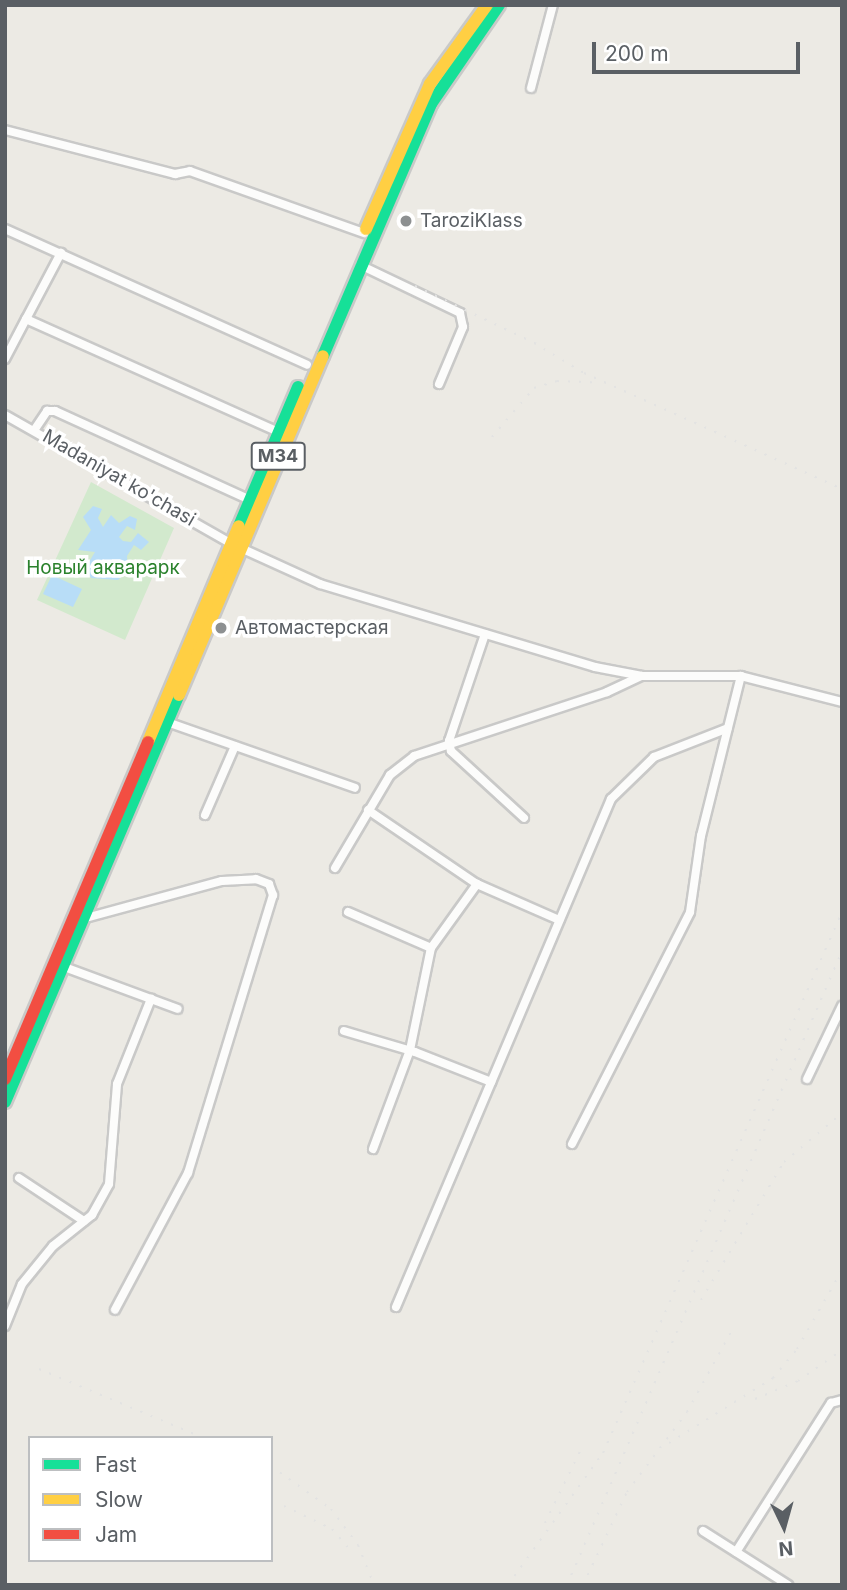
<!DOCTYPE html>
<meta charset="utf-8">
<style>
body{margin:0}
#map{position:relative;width:847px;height:1590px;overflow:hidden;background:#eceae4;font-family:Inter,sans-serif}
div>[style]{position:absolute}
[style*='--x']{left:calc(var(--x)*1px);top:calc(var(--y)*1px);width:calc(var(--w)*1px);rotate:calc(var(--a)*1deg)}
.green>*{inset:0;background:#d2e9cd}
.water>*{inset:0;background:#b8ddf7}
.roads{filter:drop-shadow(2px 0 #c9c9c8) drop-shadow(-2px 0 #c9c9c8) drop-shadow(0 2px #c9c9c8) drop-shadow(0 -2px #c9c9c8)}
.street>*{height:8px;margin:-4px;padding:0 4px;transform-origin:4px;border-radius:4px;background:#fcfcfb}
.fast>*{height:12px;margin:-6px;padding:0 6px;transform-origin:6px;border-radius:6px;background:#16e098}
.slow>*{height:12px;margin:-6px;padding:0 6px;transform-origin:6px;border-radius:6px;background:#ffcf43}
.jam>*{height:12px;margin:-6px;padding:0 6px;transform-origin:6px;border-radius:6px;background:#f24e42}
.rail>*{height:2px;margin-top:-1px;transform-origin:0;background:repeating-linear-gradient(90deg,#e3e3e2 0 2px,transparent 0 11px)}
.dots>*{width:19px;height:19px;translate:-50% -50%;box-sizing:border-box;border:4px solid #fff;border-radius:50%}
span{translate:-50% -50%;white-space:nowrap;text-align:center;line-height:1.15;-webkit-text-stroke:7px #fff;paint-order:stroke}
.shield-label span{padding:2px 5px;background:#fff;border:2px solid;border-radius:5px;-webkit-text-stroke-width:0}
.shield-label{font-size:18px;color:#5a5f64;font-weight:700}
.poi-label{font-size:19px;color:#5a5f64}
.left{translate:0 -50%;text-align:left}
.street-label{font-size:19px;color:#5a5f64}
.park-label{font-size:19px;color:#2b822d}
.frame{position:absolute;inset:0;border:7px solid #5a5f64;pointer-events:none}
.legend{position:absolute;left:28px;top:1436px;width:245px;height:126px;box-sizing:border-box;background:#fff;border:2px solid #bdbfc1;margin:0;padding:9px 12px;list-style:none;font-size:21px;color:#5a5f64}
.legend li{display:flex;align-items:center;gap:14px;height:35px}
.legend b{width:35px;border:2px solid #bdbfc1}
.north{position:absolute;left:749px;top:1492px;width:70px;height:70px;-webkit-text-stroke:5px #fff;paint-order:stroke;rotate:175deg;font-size:19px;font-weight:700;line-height:28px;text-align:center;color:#5a5f64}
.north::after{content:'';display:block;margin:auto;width:24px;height:32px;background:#5a5f64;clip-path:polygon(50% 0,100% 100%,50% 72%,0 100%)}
.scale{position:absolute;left:592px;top:42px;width:208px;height:32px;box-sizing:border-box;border:4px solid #5a5f64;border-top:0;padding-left:9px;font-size:21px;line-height:24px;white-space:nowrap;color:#5a5f64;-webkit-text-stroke:5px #fff;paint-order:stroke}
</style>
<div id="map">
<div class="green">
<i style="clip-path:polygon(91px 482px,174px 528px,125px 640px,37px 600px)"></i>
</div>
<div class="water">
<i style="clip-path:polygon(93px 506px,102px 509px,98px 518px,103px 527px,111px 515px,119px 523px,130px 516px,137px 519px,135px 530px,127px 526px,119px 537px,123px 541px,131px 542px,138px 533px,149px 542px,141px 550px,134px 545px,127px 556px,128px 570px,118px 580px,91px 578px,86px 567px,95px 552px,78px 550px,91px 530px,83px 517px)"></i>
<i style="clip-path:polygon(52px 575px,82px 589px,73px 607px,43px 594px)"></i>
</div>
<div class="roads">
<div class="street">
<i style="--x:531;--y:88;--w:86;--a:-75.2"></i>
<i style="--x:5;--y:130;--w:176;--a:14.5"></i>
<i style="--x:175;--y:174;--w:15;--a:-11"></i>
<i style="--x:190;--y:171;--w:185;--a:19.6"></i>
<i style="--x:5;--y:229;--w:331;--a:24.2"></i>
<i style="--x:360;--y:265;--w:111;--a:25.6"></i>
<i style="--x:460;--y:313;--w:14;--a:78"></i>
<i style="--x:463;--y:327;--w:62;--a:112.8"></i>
<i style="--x:26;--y:319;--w:75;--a:-62.1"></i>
<i style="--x:5;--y:359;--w:45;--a:-62.3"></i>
<i style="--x:26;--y:319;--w:277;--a:24.1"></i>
<i style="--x:5;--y:415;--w:261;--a:29.6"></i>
<i style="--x:232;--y:544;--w:97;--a:24.4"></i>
<i style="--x:320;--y:584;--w:287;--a:16.8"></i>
<i style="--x:595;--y:667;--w:48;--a:10.8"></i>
<i style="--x:642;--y:676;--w:99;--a:0"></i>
<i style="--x:741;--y:676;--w:104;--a:14.4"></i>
<i style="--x:35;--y:429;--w:22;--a:-56"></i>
<i style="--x:47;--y:411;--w:8;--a:0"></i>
<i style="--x:55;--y:411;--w:214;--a:24.5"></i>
<i style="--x:485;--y:634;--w:113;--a:108.6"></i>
<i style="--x:449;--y:741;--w:10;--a:79"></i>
<i style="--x:451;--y:751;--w:99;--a:42.5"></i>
<i style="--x:167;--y:722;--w:199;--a:19.3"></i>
<i style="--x:368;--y:810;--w:132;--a:34.2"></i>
<i style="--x:477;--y:884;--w:90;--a:23.7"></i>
<i style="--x:205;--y:815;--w:75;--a:-66.5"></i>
<i style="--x:335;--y:868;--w:108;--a:-59.4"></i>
<i style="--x:390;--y:775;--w:31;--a:-38"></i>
<i style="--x:414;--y:756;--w:203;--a:-18.3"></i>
<i style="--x:607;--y:692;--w:38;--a:-25"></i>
<i style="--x:348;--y:912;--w:90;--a:23.4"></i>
<i style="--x:82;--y:919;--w:145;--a:-15.2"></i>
<i style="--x:222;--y:881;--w:34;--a:-3"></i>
<i style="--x:256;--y:879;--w:14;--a:21"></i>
<i style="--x:269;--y:884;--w:12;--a:70"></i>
<i style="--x:273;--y:895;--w:291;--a:107"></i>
<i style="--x:188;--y:1173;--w:155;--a:118.1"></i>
<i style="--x:64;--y:967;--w:121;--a:20.2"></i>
<i style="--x:344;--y:1031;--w:74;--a:16.5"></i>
<i style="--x:415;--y:1052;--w:82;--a:21.5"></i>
<i style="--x:807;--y:1079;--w:81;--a:-64.4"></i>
<i style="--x:572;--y:1144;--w:260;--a:-63"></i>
<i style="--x:690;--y:912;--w:77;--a:-81.8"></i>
<i style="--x:701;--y:836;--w:165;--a:-76"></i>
<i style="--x:373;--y:1149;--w:106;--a:-69.5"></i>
<i style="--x:410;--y:1050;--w:104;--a:-78.4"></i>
<i style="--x:431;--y:948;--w:79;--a:-54.3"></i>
<i style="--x:19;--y:1178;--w:78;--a:33.5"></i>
<i style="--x:396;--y:1307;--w:552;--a:-67.06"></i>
<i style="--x:611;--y:799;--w:60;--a:-44.3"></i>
<i style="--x:654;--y:757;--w:79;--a:-21.4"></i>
<i style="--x:5;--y:1326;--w:45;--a:-68"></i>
<i style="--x:22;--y:1284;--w:49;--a:-50.8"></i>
<i style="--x:53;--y:1246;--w:50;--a:-38.5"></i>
<i style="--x:92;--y:1215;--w:35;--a:-61"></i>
<i style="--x:109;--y:1184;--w:100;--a:-85.4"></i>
<i style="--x:117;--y:1084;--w:92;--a:-68.2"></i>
<i style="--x:703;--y:1531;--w:101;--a:32.4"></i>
<i style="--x:736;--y:1552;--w:177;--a:-57.5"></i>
<i style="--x:831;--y:1403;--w:11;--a:-15"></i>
</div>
<div class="fast">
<i style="--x:323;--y:356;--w:274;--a:-66.8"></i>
<i style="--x:431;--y:104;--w:120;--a:-55.5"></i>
<i style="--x:239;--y:526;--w:151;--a:-67"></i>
<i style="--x:5;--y:1102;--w:443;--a:-66.9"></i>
</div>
<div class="slow">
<i style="--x:366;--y:229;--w:158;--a:-66.2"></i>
<i style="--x:430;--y:84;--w:97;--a:-54.2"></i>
<i style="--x:179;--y:695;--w:368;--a:-67"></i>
<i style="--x:148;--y:742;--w:234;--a:-67.2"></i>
</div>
<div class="jam">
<i style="--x:5;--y:1079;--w:366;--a:-67"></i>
</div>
</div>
<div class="rail">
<i style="--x:415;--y:286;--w:140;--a:25.5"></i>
<i style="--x:534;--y:343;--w:58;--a:31"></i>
<i style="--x:584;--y:373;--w:283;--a:24.2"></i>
<i style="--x:492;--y:437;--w:65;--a:-49.4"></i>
<i style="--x:534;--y:388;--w:24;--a:-17"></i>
<i style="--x:557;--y:381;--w:35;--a:2"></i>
<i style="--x:701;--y:1300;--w:161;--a:-59"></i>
<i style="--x:784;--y:1162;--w:76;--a:-40.2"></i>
<i style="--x:39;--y:1369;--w:179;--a:22.7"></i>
<i style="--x:755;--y:1399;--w:47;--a:-22.7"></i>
<i style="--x:798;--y:1381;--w:54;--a:-35.2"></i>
<i style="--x:669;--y:1443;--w:123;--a:-32"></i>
<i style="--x:773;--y:1378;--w:38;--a:-50"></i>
<i style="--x:797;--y:1349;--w:91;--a:-60.3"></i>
<i style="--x:271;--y:1466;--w:74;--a:35.6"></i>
<i style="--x:331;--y:1509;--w:45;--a:53.1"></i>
<i style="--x:358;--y:1545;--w:43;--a:68.2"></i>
<i style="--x:284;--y:1506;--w:53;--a:25.6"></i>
<i style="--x:332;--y:1529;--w:30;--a:49"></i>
<i style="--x:545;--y:1523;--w:85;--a:-64"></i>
<i style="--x:508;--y:1585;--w:163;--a:-54.3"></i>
<i style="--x:603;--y:1453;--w:591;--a:-66.17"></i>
<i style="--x:567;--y:1585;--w:691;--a:-66.55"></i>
<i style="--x:583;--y:1585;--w:103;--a:-64.7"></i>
<i style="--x:627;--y:1492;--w:100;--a:-53.1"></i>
<i style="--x:687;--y:1412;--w:94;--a:-61.2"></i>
</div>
<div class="dots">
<i style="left:406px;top:221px;background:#8d9091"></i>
<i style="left:221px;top:628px;background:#8d9091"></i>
</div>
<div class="shield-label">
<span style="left:278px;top:456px">M34</span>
</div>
<div class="poi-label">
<span class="left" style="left:420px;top:221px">TaroziKlass</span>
<span class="left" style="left:235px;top:628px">Автомастерская</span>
</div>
<div class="street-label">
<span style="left:119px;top:478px;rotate:30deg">Madaniyat ko'chasi</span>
</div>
<div class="park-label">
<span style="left:103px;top:568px">Новый акварарк</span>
</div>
<div class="frame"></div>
<ul class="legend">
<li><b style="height:9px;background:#16e098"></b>Fast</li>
<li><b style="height:9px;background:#ffcf43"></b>Slow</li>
<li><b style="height:9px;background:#f24e42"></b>Jam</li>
</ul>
<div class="north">N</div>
<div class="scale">200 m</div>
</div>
